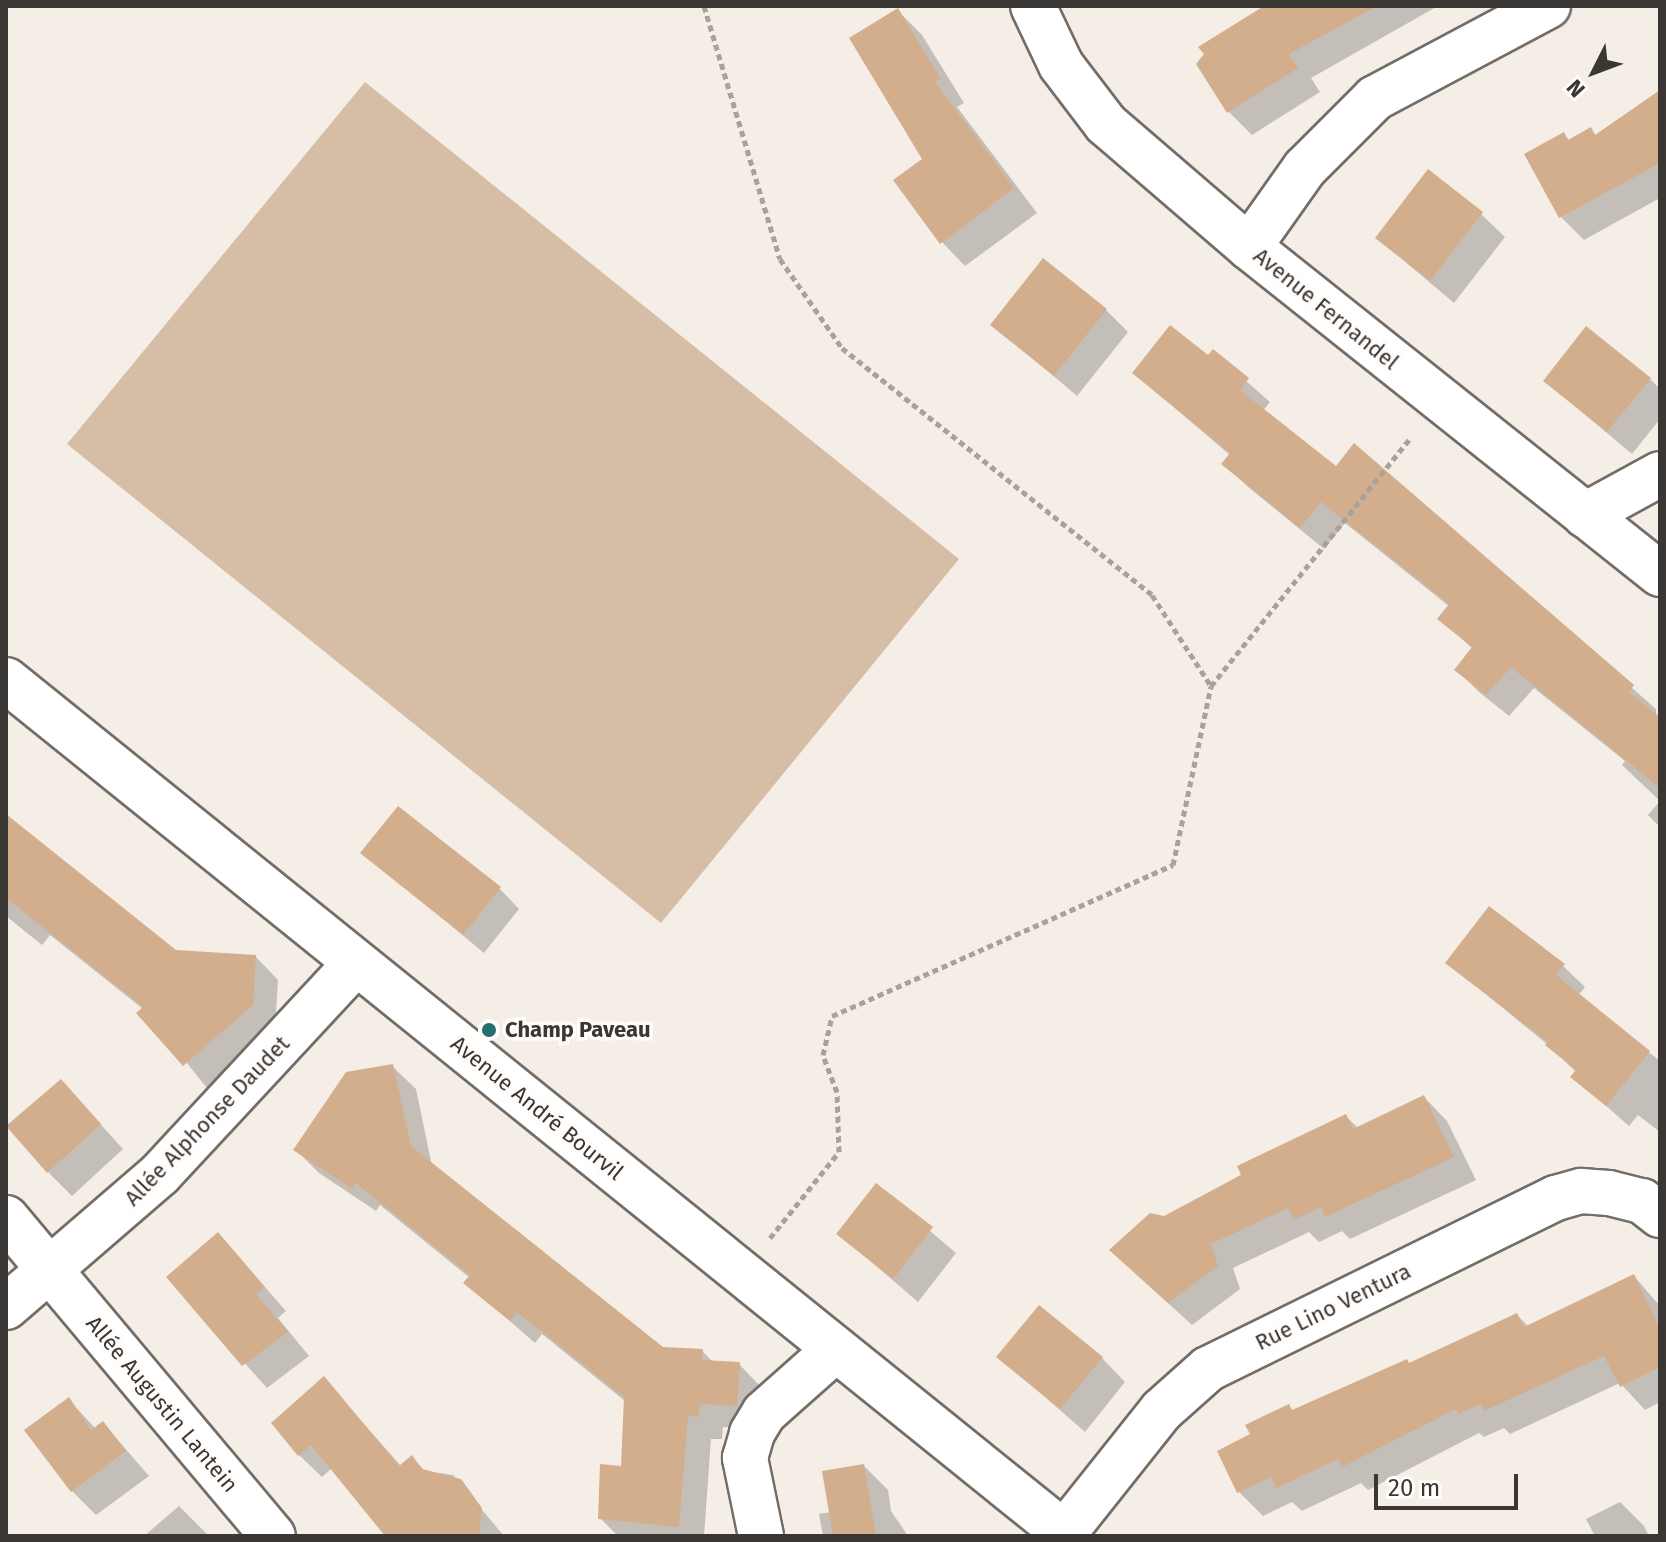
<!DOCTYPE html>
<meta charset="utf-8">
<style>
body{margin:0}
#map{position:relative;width:1666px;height:1542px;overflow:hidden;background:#f5eee7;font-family:"Fira Sans",sans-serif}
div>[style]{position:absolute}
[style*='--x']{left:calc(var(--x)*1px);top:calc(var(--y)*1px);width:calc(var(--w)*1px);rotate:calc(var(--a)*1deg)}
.green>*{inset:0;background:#d5bda6}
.shadow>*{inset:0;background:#0003}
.building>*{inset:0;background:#d2ae8c}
.path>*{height:5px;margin-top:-2.5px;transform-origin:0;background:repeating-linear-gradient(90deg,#a7a29c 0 6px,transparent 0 10px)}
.roads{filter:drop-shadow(2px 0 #736d67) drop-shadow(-2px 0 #736d67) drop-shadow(0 2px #736d67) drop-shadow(0 -2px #736d67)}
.minor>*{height:44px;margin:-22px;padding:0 22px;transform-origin:22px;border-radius:22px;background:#fff}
.dots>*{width:22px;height:22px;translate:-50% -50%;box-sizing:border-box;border:4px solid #fffcf9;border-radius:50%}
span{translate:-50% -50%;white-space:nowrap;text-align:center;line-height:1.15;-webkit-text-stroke:7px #fffcf9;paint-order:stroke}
.street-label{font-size:22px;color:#393633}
.poi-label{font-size:22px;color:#393633;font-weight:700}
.left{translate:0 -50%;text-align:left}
.frame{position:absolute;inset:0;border:8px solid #393633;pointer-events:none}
.north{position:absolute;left:1554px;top:32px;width:80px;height:80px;-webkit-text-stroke:6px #fffcf9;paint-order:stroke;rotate:228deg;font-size:22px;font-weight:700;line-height:32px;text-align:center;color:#393633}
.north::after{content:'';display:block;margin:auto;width:28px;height:36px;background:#393633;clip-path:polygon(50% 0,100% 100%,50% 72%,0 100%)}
.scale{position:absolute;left:1374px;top:1474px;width:144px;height:36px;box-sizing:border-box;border:4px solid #393633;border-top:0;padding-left:10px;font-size:24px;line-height:28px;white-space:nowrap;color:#393633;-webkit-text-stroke:6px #fffcf9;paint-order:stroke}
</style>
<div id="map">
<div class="green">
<i style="clip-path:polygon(365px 82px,959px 559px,661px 923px,67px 444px)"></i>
</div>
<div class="shadow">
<i style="clip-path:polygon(1268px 6px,1438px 6px,1311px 78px,1320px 92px,1252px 135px,1229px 112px)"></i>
<i style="clip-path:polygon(898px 11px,922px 35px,964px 103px,957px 107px,1037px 213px,965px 266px,942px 242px)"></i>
<i style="clip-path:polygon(1660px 93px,1660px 198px,1584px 240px,1560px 216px,1564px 135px,1570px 141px,1590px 130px,1597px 136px)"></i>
<i style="clip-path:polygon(1481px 214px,1505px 237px,1454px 303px,1377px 238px)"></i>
<i style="clip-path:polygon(1106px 310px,1128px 332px,1077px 396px,1017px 345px)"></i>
<i style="clip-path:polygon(1213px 352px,1270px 402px,1263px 411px,1336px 469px,1355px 445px,1656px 709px,1660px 801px,1622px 765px,1625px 761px,1534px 688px,1509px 716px,1479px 692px,1457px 670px,1473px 649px,1440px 619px,1450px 607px,1345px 523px,1324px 549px,1247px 486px,1224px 464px,1231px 456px,1134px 373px,1208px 358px)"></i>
<i style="clip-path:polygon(1650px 379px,1660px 389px,1660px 419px,1632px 454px,1545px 381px)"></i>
<i style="clip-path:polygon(1660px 801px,1660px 827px,1648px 815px)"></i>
<i style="clip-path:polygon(6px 817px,175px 952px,256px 957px,278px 980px,275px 1028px,207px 1088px,143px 1009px,50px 935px,42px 945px,6px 916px)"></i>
<i style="clip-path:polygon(363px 852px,500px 889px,519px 909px,484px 953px)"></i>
<i style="clip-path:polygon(1448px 963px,1563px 966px,1585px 987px,1578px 996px,1660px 1061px,1660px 1132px,1638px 1115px,1629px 1126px,1573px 1077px,1576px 1072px,1548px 1045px)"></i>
<i style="clip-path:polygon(392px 1066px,416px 1089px,432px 1166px,662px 1349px,702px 1351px,714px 1363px,739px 1364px,762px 1388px,760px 1429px,723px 1427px,722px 1439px,711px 1439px,704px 1536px,618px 1536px,600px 1518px,623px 1468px,625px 1401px,542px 1334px,535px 1343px,466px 1283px,470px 1278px,380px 1205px,376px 1211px,319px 1173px,296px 1150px)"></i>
<i style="clip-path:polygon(61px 1081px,123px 1149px,72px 1196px,48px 1172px)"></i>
<i style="clip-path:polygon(1424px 1097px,1447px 1121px,1476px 1180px,1350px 1239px,1342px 1231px,1319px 1242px,1309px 1232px,1233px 1268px,1240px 1289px,1192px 1325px,1135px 1273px,1164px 1218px,1346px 1116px,1358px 1128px)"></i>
<i style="clip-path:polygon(877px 1186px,956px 1253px,918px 1302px,839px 1234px)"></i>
<i style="clip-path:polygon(218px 1234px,286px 1311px,278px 1318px,309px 1356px,267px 1388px,168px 1277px)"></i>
<i style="clip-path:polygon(1634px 1276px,1660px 1306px,1660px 1402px,1645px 1410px,1620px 1383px,1510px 1434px,1504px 1428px,1484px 1437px,1479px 1433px,1368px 1490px,1361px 1483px,1302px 1511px,1292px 1502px,1263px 1516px,1239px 1492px,1253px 1435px,1288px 1406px,1293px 1411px,1410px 1365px,1517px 1315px,1529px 1327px)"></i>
<i style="clip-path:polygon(999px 1357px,1102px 1358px,1125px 1382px,1085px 1432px)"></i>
<i style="clip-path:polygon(324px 1379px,401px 1466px,412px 1458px,425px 1471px,453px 1475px,504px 1536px,387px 1536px,332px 1468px,322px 1477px,299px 1455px)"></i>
<i style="clip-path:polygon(69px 1400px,96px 1429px,103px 1423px,149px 1476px,96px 1515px,72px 1491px)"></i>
<i style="clip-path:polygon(864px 1466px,888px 1490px,891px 1511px,908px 1536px,823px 1536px,819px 1514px,831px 1512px)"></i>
<i style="clip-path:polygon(1620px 1502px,1644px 1526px,1649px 1536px,1595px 1536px,1586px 1519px)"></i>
<i style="clip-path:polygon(179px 1506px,209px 1536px,144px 1536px)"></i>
</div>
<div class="building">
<i style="clip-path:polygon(1264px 6px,1377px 6px,1289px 54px,1298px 68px,1227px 113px,1196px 64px,1204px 54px,1198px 47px)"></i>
<i style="clip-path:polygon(898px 8px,941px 79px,935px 82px,1014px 188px,940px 244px,893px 180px,922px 159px,849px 38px)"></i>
<i style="clip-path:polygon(1660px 90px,1660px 163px,1559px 218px,1524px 154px,1564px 132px,1568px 140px,1591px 127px,1595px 135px)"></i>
<i style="clip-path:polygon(1428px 169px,1483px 212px,1430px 281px,1375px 238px)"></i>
<i style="clip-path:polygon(1043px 258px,1107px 309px,1054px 376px,990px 325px)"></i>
<i style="clip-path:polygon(1170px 325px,1208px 355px,1213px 349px,1249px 378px,1240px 390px,1336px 466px,1354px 443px,1634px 685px,1629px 692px,1660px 717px,1660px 788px,1511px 667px,1486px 695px,1454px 670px,1472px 647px,1437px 619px,1449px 604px,1321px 502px,1300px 528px,1221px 464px,1230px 453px,1132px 373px)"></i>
<i style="clip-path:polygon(1586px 326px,1651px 378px,1607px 432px,1543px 381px)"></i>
<i style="clip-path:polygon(398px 806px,501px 887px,463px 935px,360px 853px)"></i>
<i style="clip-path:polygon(6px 814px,176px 950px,256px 955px,253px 1005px,183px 1066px,136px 1013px,143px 1007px,6px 898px)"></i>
<i style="clip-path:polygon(1489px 906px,1565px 964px,1556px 975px,1650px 1051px,1606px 1106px,1570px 1077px,1576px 1070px,1545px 1045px,1548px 1042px,1445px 963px)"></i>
<i style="clip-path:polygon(393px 1064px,411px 1146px,663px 1347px,703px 1349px,702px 1360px,740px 1362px,737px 1406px,700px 1404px,699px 1417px,688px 1416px,679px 1527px,598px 1519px,600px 1464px,621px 1466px,624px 1397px,517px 1312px,510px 1321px,485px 1301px,463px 1283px,470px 1275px,356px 1183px,352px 1189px,293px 1150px,346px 1072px)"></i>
<i style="clip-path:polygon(61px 1079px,101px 1124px,47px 1173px,6px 1126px)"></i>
<i style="clip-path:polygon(1424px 1095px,1454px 1157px,1325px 1217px,1321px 1207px,1294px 1220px,1288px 1208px,1211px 1244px,1218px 1266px,1168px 1303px,1109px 1250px,1150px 1213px,1164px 1216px,1241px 1175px,1237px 1166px,1346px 1114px,1353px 1129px)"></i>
<i style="clip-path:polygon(876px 1183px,933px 1227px,893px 1279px,836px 1234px)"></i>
<i style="clip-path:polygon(218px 1232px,265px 1287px,256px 1294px,288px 1332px,242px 1366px,166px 1277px)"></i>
<i style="clip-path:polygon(1634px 1274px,1660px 1329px,1660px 1367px,1620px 1387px,1604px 1356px,1484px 1411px,1481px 1404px,1458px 1414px,1456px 1409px,1342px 1467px,1338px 1459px,1276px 1488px,1271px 1477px,1237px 1493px,1217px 1451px,1250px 1434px,1245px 1425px,1289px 1404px,1292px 1410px,1407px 1359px,1409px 1363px,1517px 1313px,1524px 1327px)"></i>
<i style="clip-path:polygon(1039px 1305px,1103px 1357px,1060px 1409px,996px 1357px)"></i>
<i style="clip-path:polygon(324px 1376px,399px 1466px,412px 1455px,422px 1469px,461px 1479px,482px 1508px,479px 1536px,385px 1536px,311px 1445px,298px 1456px,271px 1423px)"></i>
<i style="clip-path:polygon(69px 1397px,91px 1430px,103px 1421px,126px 1451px,71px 1492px,24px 1430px)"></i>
<i style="clip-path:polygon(864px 1464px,876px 1536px,833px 1536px,822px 1471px)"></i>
</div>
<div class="path">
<i style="--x:704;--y:6;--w:264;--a:73.3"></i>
<i style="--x:780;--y:259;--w:108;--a:55.1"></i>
<i style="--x:842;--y:348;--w:396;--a:38.5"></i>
<i style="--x:1152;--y:595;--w:108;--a:57"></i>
<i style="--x:770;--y:1238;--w:110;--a:-51.3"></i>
<i style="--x:839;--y:1152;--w:60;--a:-91.9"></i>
<i style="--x:837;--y:1092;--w:40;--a:-111"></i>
<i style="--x:823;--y:1055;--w:40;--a:-77"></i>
<i style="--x:832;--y:1016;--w:373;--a:-23.9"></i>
<i style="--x:1173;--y:865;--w:183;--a:-78"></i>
<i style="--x:1211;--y:686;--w:319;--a:-51.2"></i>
</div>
<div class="roads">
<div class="minor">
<i style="--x:1033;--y:6;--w:65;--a:64.6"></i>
<i style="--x:1061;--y:65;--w:74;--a:52.7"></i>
<i style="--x:1106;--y:124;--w:189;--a:40.7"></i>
<i style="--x:1249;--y:247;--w:525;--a:38.51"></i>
<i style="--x:1249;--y:247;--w:97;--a:-54.7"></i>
<i style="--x:1305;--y:168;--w:99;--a:-45"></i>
<i style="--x:1375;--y:98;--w:196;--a:-28"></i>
<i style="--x:1585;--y:515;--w:85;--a:-28.7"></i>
<i style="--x:6;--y:680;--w:1364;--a:38.87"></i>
<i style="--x:6;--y:1218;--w:415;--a:50"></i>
<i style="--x:6;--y:1307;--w:203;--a:-40.8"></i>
<i style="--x:160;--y:1174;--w:288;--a:-47.1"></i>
<i style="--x:1064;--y:1533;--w:157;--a:-51.5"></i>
<i style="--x:1162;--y:1410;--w:62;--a:-41.7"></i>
<i style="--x:1208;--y:1369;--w:388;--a:-26.2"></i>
<i style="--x:1556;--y:1198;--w:26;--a:-16"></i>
<i style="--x:1581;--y:1191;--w:28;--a:4"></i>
<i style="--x:1609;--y:1193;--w:34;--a:14"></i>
<i style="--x:1642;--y:1201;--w:23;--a:38"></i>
<i style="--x:761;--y:1536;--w:80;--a:-101.6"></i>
<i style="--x:745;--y:1458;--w:26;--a:-74"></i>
<i style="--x:752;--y:1433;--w:23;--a:-59"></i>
<i style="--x:764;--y:1413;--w:96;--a:-41.6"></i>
</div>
</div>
<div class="dots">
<i style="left:489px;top:1030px;background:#247070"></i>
</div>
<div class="street-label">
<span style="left:1326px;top:309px;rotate:39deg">Avenue Fernandel</span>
<span style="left:537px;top:1108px;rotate:39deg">Avenue André Bourvil</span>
<span style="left:207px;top:1121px;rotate:-46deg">Allée Alphonse Daudet</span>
<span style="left:1333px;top:1307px;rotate:-26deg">Rue Lino Ventura</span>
<span style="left:162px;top:1404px;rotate:50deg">Allée Augustin Lantein</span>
</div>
<div class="poi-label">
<span class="left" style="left:505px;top:1030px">Champ Paveau</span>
</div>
<div class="frame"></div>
<div class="north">N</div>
<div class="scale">20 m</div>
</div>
